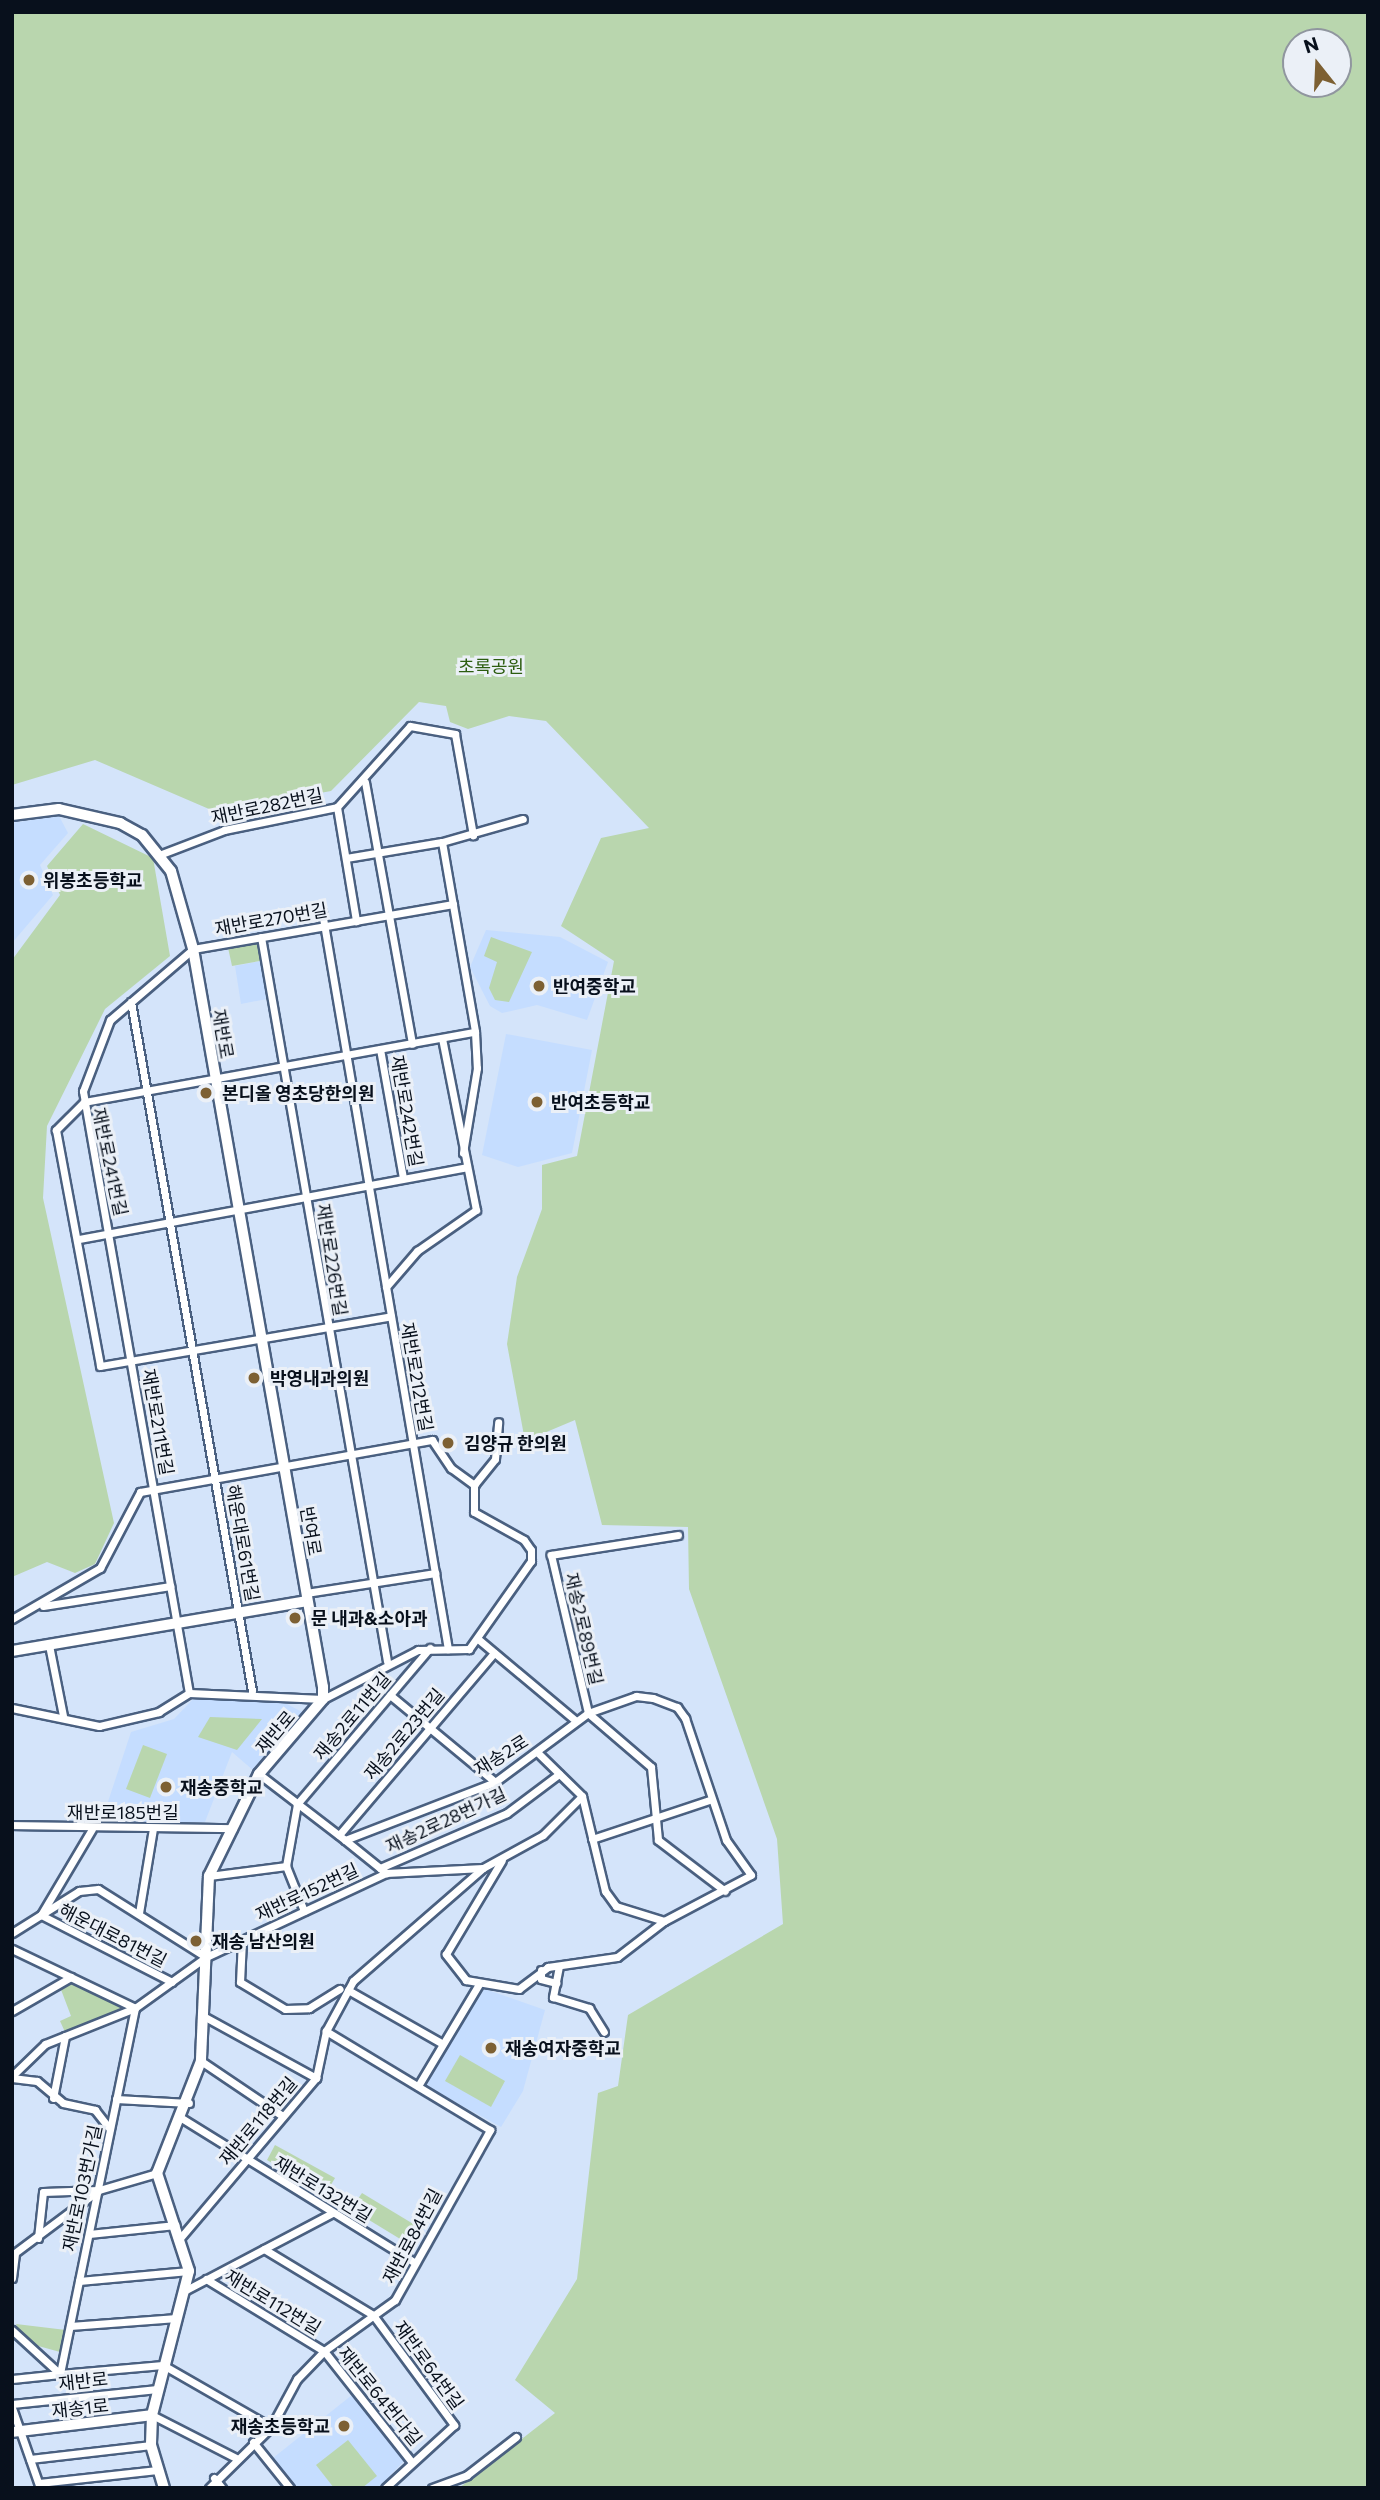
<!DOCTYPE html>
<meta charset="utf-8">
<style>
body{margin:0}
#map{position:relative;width:1380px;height:2500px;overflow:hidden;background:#d4e4fa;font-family:Commissioner,"Noto Sans KR",sans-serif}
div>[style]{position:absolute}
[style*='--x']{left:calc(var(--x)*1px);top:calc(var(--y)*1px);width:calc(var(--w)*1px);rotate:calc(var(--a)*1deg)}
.built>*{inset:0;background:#c5ddff}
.green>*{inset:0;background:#b9d6ae}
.roads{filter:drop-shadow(2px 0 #4a6080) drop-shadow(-2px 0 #4a6080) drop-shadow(0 2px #4a6080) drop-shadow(0 -2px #4a6080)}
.street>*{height:7px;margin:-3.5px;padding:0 3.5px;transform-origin:3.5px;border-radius:3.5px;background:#fff}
.secondary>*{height:10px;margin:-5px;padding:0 5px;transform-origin:5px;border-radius:5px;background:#fff}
.dots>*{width:19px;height:19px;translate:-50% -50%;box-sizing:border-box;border:4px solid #ebf0f7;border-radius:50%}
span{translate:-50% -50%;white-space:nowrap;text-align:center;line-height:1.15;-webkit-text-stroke:6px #ebf0f7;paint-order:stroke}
.park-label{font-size:18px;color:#2c5d10}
.street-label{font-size:18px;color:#08101c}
.poi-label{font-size:18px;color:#08101c;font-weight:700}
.left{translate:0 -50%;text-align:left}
.right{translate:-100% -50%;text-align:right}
.frame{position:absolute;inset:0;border:14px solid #08101c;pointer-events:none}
.north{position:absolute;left:1282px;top:28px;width:70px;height:70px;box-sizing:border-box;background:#ebf0f7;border:2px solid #90969f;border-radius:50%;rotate:342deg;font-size:19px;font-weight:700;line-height:28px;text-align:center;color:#08101c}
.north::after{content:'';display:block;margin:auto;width:24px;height:32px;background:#7d6033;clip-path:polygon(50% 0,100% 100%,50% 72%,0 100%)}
</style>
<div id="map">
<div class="built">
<i style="clip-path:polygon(59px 816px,68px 833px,40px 865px,53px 895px,12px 943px,12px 823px)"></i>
<i style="clip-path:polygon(486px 930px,560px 937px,608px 962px,587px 1020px,537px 1005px,502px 1013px,490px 1006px,470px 967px)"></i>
<i style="clip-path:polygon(261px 961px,267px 999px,241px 1004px,235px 966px)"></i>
<i style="clip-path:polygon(506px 1034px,592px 1050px,572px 1153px,518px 1167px,482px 1155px)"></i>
<i style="clip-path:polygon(195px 1697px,274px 1697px,302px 1712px,254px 1771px,232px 1752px,205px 1822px,101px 1823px,131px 1732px,174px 1719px)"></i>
<i style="clip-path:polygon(482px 1988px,545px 2010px,523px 2091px,501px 2127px,424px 2085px)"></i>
<i style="clip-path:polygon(352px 2395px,404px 2461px,378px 2488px,296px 2488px,273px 2458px)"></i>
</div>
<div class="green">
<i style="clip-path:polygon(evenodd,12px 12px,1368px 12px,1368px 2488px,459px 2488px,555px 2413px,515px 2380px,577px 2279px,598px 2093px,618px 2086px,628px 2015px,783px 1924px,777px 1839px,689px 1589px,688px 1527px,602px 1525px,575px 1420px,525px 1441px,507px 1344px,517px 1277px,542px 1209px,542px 1165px,577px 1156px,614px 961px,561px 926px,601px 838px,649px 828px,546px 721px,509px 716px,468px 729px,450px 722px,446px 706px,419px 702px,331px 791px,216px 812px,95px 760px,12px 785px,12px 12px,1296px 42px,1338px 42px,1338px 84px,1296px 84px,1296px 42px)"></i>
<i style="clip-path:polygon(83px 824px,153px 858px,170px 956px,105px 1009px,47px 1126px,43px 1198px,114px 1523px,95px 1564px,75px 1573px,47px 1562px,12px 1577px,12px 960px,60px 895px,47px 866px)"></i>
<i style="clip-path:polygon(261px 937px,265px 960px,232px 966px,227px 943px)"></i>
<i style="clip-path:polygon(491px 937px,532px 952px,509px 1002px,495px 1000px,489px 988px,497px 962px,484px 956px)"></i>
<i style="clip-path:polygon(210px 1717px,262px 1719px,237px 1750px,198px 1737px)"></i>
<i style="clip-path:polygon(143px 1745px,167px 1754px,150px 1798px,126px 1789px)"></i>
<i style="clip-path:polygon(71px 1980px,128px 2008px,65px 2032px,60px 2021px,71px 2016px,60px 1987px)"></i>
<i style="clip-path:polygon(460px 2055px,505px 2081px,491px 2107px,445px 2081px)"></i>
<i style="clip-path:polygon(275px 2145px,335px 2178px,325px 2195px,267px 2160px)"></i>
<i style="clip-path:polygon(362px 2193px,420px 2228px,410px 2245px,351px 2209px)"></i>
<i style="clip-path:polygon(16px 2324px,66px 2330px,60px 2352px,24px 2342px)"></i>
<i style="clip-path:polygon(348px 2440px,377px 2476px,362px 2488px,334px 2488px,316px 2465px)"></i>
</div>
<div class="roads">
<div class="street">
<i style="--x:365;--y:782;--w:266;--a:79.8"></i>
<i style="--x:337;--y:807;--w:116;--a:80.5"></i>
<i style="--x:442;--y:842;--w:193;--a:80.1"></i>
<i style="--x:475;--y:1032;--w:36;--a:87"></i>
<i style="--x:477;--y:1068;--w:86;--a:99.4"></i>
<i style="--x:159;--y:855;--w:70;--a:-21"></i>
<i style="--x:224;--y:830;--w:115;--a:-11.5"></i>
<i style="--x:337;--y:807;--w:109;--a:-48"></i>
<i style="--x:410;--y:726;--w:46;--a:10.1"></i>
<i style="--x:455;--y:734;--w:103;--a:79.9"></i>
<i style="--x:346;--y:858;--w:97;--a:-9.5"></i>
<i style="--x:442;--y:842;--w:84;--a:-15.9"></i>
<i style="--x:322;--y:912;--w:748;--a:80.3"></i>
<i style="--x:261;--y:937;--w:735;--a:80.13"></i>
<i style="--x:131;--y:1002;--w:700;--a:80.04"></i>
<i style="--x:380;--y:1049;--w:131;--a:79.9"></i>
<i style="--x:84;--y:1102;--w:40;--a:135"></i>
<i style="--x:56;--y:1130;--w:240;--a:79.4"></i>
<i style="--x:100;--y:1366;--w:295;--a:-9.7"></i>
<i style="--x:84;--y:1102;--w:397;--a:-10.2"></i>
<i style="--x:79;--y:1239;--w:394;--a:-10.5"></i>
<i style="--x:386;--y:1287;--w:48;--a:-49.3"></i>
<i style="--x:417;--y:1251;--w:72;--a:-34.8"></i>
<i style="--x:476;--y:1210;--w:175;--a:-101.2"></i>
<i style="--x:474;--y:1485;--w:33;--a:-51"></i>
<i style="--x:495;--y:1459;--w:37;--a:-85"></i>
<i style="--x:678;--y:1535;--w:129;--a:171.1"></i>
<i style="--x:551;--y:1555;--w:162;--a:76.8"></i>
<i style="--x:588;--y:1713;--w:83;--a:40.6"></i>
<i style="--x:651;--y:1767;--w:73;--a:84.5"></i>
<i style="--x:658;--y:1840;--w:84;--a:37.3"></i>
<i style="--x:306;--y:1593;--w:131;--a:-8.8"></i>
<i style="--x:43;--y:1606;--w:129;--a:-8.9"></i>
<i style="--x:12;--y:1619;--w:102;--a:-30.1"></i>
<i style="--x:100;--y:1568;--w:86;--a:-62.2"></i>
<i style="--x:140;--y:1492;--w:297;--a:-10.1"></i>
<i style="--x:432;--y:1440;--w:34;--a:56"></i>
<i style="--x:451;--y:1468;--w:29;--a:36"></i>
<i style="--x:474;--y:1485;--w:27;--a:90"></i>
<i style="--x:474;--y:1512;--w:57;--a:29.2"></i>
<i style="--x:524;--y:1540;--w:12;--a:55"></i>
<i style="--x:531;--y:1550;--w:11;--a:90"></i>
<i style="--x:531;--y:1561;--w:108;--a:125.2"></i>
<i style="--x:469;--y:1649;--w:51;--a:178.9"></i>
<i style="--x:418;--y:1650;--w:107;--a:152.7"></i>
<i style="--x:323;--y:1699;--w:134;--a:-177.4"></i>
<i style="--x:189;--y:1693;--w:36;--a:148"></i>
<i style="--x:159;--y:1712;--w:62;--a:166.9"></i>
<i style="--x:99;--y:1726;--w:89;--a:-168.3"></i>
<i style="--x:478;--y:1639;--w:128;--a:39.9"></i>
<i style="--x:49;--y:1645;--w:72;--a:78.8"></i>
<i style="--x:189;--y:1693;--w:611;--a:-99.99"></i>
<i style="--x:83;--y:1091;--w:76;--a:-69.2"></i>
<i style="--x:110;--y:1020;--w:109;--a:-40.5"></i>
<i style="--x:193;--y:949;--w:264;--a:-9.8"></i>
<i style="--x:390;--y:1695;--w:136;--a:39.6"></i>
<i style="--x:537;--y:1752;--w:63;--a:44.4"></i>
<i style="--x:582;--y:1796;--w:98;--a:76.4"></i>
<i style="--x:605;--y:1891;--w:19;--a:54"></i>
<i style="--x:616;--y:1906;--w:50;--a:17.4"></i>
<i style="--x:259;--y:1774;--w:108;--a:37.5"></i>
<i style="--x:345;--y:1840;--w:161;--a:-21.1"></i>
<i style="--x:495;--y:1782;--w:116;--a:-36.6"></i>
<i style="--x:588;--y:1713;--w:51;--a:-19.5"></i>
<i style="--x:636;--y:1696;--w:17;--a:7"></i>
<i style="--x:653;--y:1698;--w:26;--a:21"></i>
<i style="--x:677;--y:1707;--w:14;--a:54"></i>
<i style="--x:685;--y:1718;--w:129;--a:71.4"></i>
<i style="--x:726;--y:1840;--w:43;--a:54.5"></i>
<i style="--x:751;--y:1875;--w:98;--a:152.1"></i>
<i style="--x:664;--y:1921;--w:59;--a:142.5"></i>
<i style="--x:617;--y:1957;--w:70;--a:171.8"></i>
<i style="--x:548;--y:1967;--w:36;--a:143"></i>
<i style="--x:519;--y:1989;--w:54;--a:-170.4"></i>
<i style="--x:466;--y:1980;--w:33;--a:-128"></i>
<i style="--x:446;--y:1954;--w:109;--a:-59.2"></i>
<i style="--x:12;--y:1825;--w:221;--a:0.8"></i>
<i style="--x:92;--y:1829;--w:100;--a:120.7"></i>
<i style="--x:41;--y:1915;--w:147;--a:27.1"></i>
<i style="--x:339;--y:1835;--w:239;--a:-49.6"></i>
<i style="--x:592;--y:1839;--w:126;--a:-18.4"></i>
<i style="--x:345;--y:1840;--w:53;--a:38.8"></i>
<i style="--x:386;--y:1873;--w:97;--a:-3"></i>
<i style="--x:483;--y:1868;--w:68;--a:-28.8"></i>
<i style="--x:543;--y:1835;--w:55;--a:-45"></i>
<i style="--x:380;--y:1868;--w:138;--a:-23.4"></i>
<i style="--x:507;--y:1813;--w:65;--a:-36.9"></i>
<i style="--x:209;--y:1876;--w:78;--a:-7.4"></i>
<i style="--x:304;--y:1911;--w:48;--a:-111.8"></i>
<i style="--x:286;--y:1866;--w:63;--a:-79.9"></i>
<i style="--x:297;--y:1804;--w:205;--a:-49.6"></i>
<i style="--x:139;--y:1913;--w:86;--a:-80.6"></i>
<i style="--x:12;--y:1933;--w:79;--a:-32.1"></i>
<i style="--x:79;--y:1891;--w:19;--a:-6"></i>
<i style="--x:98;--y:1889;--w:128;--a:32.2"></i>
<i style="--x:242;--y:1940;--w:42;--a:92.7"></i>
<i style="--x:240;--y:1982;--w:52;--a:31"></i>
<i style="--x:285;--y:2009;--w:24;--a:-2"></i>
<i style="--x:309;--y:2008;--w:36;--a:-32"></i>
<i style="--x:12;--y:1949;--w:136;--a:25.6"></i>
<i style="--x:135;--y:2008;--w:374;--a:101.6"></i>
<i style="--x:60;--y:2374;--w:48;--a:174.1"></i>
<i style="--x:559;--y:1966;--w:32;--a:101"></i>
<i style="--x:553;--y:1997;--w:38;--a:17"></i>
<i style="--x:589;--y:2008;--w:28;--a:58"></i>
<i style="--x:541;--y:1970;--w:9;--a:90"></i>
<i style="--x:541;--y:1979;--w:16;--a:15"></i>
<i style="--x:348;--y:1990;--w:109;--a:29.6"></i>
<i style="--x:12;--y:2011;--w:68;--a:-30"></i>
<i style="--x:205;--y:2017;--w:127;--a:28.8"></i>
<i style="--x:201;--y:2061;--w:97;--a:34"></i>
<i style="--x:12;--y:2076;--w:46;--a:-44.1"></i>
<i style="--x:45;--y:2044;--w:97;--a:-21.8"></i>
<i style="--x:135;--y:2008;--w:87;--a:-35.7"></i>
<i style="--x:206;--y:1957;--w:199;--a:-25"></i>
<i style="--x:12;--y:2078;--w:25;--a:7"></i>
<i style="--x:37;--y:2081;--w:34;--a:40"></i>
<i style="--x:63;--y:2103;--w:33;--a:12"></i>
<i style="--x:95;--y:2110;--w:24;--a:52"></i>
<i style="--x:418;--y:2086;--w:119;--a:-59.1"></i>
<i style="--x:53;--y:2098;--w:63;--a:-79"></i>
<i style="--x:116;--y:2099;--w:73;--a:3.1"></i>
<i style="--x:183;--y:2119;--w:272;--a:31.8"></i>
<i style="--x:89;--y:2234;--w:87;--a:-5.9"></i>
<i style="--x:181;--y:2237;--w:209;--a:-49.7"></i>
<i style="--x:316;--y:2078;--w:48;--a:-78"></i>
<i style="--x:326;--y:2031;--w:57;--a:-61.6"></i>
<i style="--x:353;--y:1981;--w:172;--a:-41"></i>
<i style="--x:38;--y:2238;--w:46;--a:-83.8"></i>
<i style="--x:43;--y:2192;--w:55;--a:-2.1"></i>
<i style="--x:264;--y:2249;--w:127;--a:31.2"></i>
<i style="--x:373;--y:2315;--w:137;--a:53.6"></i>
<i style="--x:454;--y:2425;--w:93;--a:137.6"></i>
<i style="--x:12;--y:2255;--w:109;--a:-36.8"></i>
<i style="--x:99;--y:2190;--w:60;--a:-16.3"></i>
<i style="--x:12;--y:2278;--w:24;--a:-83"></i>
<i style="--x:206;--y:2279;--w:138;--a:31.4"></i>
<i style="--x:324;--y:2351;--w:140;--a:51.7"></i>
<i style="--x:79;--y:2281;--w:110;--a:-5.2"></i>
<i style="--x:186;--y:2290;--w:165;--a:-27.8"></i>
<i style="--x:70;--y:2326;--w:107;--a:-4.3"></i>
<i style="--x:12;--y:2330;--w:65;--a:42.5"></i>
<i style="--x:60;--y:2374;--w:103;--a:-5"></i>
<i style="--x:163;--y:2365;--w:125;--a:29.9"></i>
<i style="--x:12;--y:2404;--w:146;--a:-5.9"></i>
<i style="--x:12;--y:2408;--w:85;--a:70.7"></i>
<i style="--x:152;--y:2415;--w:94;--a:27.1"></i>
<i style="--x:253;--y:2442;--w:59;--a:51.2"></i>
<i style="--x:30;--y:2459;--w:122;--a:-6.6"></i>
<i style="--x:214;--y:2478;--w:13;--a:51"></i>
<i style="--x:39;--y:2483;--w:119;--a:-6.3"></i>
<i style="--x:209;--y:2488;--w:87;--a:-44.5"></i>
<i style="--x:271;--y:2427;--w:55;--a:-61.6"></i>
<i style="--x:297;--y:2379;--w:39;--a:-46"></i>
<i style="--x:324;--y:2351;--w:87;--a:-35.7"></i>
<i style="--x:395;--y:2300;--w:195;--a:-60.8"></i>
<i style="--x:490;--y:2130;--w:192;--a:-148.9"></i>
<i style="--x:432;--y:2488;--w:37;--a:-20"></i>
<i style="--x:467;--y:2475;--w:62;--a:-37.8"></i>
</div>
<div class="secondary">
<i style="--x:12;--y:815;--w:47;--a:-7.3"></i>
<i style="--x:59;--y:809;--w:63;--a:12.9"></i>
<i style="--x:120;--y:823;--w:25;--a:29"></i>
<i style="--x:142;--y:835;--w:46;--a:51.1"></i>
<i style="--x:171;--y:871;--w:81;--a:74.2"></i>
<i style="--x:193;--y:949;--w:749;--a:80.01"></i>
<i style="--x:323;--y:1687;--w:12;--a:90"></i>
<i style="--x:323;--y:1699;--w:99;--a:130.5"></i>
<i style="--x:259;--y:1774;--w:114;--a:116.1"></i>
<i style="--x:209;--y:1876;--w:185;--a:92.5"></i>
<i style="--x:201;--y:2061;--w:120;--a:111.4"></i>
<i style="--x:157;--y:2173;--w:103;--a:71.9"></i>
<i style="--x:189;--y:2271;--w:149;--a:104.4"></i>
<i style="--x:152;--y:2415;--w:30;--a:92"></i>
<i style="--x:151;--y:2445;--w:45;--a:73.2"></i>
<i style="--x:12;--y:1651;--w:299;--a:-9.6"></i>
<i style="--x:12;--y:2432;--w:141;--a:-6.9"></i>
</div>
</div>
<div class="dots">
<i style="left:29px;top:880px;background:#7d6033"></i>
<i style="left:539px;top:986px;background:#7d6033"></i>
<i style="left:206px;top:1093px;background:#7d6033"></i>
<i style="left:537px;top:1102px;background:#7d6033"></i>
<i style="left:254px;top:1378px;background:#7d6033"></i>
<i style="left:448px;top:1443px;background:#7d6033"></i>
<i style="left:295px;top:1618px;background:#7d6033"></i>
<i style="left:166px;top:1787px;background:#7d6033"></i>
<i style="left:196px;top:1941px;background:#7d6033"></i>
<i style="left:491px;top:2048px;background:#7d6033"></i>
<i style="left:344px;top:2426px;background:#7d6033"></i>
</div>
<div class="park-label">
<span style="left:491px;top:666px">초록공원</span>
</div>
<div class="street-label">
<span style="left:267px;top:806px;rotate:-12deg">재반로282번길</span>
<span style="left:271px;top:919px;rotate:-10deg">재반로270번길</span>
<span style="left:223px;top:1034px;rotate:80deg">재반로</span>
<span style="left:407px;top:1111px;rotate:80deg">재반로242번길</span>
<span style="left:110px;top:1162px;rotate:78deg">재반로241번길</span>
<span style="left:332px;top:1260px;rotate:81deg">재반로226번길</span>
<span style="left:417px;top:1377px;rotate:80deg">재반로212번길</span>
<span style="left:158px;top:1422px;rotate:80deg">재반로211번길</span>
<span style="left:311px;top:1531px;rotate:80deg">반여로</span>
<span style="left:243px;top:1543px;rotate:80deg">해운대로61번길</span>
<span style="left:584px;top:1629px;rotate:77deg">재송2로89번길</span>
<span style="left:352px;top:1716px;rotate:-50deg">재송2로11번길</span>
<span style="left:275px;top:1732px;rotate:-50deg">재반로</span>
<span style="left:404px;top:1734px;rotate:-50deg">재송2로23번길</span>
<span style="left:501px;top:1755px;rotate:-32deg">재송2로</span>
<span style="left:123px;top:1812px">재반로185번길</span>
<span style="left:446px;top:1820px;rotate:-25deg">재송2로28번가길</span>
<span style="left:307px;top:1892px;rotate:-25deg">재반로152번길</span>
<span style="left:113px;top:1935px;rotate:27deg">해운대로81번길</span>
<span style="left:258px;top:2121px;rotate:-50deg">재반로118번길</span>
<span style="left:82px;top:2188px;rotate:-78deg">재반로103번가길</span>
<span style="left:323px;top:2189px;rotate:31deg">재반로132번길</span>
<span style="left:412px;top:2236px;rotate:-62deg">재반로84번길</span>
<span style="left:273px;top:2302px;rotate:31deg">재반로112번길</span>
<span style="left:429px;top:2365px;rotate:54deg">재반로64번길</span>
<span style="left:83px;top:2381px;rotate:-6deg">재반로</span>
<span style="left:380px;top:2396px;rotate:51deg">재반로64번다길</span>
<span style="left:80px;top:2408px;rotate:-6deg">재송1로</span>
</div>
<div class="poi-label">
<span class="left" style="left:43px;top:880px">위봉초등학교</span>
<span class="left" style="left:553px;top:986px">반여중학교</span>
<span class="left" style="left:222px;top:1093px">본디올 영초당한의원</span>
<span class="left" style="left:551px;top:1102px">반여초등학교</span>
<span class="left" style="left:270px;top:1378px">박영내과의원</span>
<span class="left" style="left:464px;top:1443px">김양규 한의원</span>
<span class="left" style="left:311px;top:1618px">문 내과&amp;소아과</span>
<span class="left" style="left:180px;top:1787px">재송중학교</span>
<span class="left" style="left:212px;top:1941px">재송 남산의원</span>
<span class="left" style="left:505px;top:2048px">재송여자중학교</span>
<span class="right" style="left:330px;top:2426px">재송초등학교</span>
</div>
<div class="frame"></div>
<div class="north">N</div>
</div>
